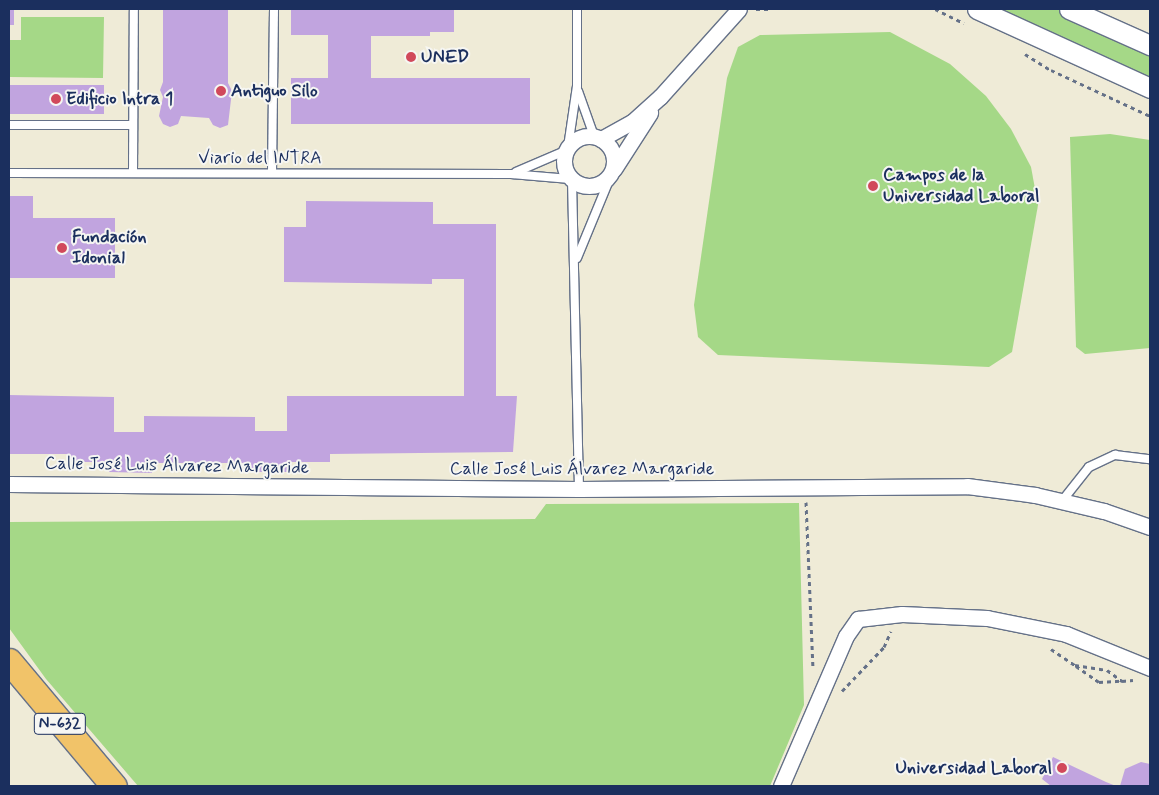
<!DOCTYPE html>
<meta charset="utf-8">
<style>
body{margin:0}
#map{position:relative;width:1159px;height:795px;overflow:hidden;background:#efebd7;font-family:Mynerve,sans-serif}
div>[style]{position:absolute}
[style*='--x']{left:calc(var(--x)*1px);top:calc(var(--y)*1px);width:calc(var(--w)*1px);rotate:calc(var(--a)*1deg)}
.green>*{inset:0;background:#a5d887}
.building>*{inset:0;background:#c1a4df}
.path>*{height:3px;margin-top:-1.5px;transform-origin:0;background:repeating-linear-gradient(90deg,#657188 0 4px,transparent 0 8px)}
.roads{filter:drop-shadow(1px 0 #657188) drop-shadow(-1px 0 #657188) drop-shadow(0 1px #657188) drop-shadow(0 -1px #657188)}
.service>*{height:8px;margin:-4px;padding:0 4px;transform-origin:4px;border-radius:4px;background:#fff}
.minor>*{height:15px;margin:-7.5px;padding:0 7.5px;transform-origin:7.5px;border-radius:7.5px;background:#fff}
.minor>.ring{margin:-7.5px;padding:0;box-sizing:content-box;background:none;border:15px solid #fff;border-radius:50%}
.tertiary>*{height:19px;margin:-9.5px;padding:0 9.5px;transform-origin:9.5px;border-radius:9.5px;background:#fff}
.trunk>*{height:25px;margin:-12.5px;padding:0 12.5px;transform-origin:12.5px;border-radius:12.5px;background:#f1c369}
.dots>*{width:14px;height:14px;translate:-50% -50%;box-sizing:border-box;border:2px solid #f6f6f2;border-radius:50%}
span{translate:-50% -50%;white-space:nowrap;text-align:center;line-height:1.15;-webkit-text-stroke:4px #f6f6f2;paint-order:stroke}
.shield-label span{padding:1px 4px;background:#f6f6f2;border:1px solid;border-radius:4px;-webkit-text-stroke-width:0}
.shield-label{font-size:16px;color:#1b2f5e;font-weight:700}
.poi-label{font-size:18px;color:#1b2f5e;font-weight:700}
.left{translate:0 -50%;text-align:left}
.right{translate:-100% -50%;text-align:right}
.street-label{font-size:18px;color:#1b2f5e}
.frame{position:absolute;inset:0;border:10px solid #1b2f5e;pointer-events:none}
</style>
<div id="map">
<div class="green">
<i style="clip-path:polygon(977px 9px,1069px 9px,1150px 45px,1150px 88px)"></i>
<i style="clip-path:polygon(21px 17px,104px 17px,103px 78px,9px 77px,9px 40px,21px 40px)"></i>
<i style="clip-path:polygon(890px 32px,950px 64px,986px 96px,1011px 129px,1031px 167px,1038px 205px,1012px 352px,989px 367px,718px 355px,698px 337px,694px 305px,727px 78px,738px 47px,760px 35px)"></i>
<i style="clip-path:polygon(1110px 134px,1150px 140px,1150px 348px,1085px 354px,1076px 347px,1070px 137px)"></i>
<i style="clip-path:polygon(799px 503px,804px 705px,770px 786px,138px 786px,46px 679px,9px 628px,9px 522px,535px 519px,546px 504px)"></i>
</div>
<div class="building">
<i style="clip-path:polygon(9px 9px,14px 9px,14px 25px,9px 25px)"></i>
<i style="clip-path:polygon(163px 9px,228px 9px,228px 83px,232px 91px,228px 125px,220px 128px,213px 125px,209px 118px,181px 116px,178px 124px,170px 127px,163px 124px,159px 116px,163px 97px,160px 90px,163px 82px)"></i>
<i style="clip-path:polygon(291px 9px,454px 9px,454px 32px,430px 32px,430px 36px,371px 36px,371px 78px,530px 78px,530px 124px,291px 124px,291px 78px,328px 78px,328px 35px,291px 35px)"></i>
<i style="clip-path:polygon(9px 85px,104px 85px,104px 114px,9px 114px)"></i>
<i style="clip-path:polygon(9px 196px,33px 196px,33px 218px,115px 218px,115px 278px,9px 278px)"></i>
<i style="clip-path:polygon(306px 201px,433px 202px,433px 224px,496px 224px,496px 396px,517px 396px,513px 452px,330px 454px,330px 462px,289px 462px,289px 472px,246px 472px,246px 463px,152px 463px,152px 473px,109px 472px,109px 462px,70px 462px,70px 454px,9px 454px,9px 395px,114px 397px,114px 432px,144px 432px,144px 416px,255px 417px,255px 431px,287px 431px,287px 396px,464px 396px,464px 279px,432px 279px,432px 284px,284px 282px,284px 227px,306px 227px)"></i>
<i style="clip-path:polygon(1053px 757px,1106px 782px,1116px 786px,1051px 786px,1042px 779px)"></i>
<i style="clip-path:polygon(1141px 762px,1150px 764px,1150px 786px,1120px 786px,1125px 769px)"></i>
</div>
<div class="path">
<i style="--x:756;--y:9;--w:15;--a:0"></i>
<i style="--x:935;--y:9;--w:32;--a:26"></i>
<i style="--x:1025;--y:54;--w:31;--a:32"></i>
<i style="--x:1051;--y:70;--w:109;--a:24.9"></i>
<i style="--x:806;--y:502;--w:166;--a:87.6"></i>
<i style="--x:1051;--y:649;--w:29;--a:34"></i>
<i style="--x:1075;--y:665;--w:32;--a:9"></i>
<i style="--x:1107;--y:670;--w:19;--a:36"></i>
<i style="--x:1122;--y:681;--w:11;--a:-5"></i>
<i style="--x:1076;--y:666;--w:28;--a:35"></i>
<i style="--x:1099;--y:682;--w:22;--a:-3"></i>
<i style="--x:842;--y:691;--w:61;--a:-46.3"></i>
<i style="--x:884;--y:647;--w:17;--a:-66"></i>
</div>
<div class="roads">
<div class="service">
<i style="--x:578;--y:91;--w:48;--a:70.4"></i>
<i style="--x:9;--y:125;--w:124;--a:0"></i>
<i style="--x:568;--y:147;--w:62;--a:-81.6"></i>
<i style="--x:577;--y:86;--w:77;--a:-90"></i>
<i style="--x:516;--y:172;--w:56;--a:-23.3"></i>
<i style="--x:9;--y:173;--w:502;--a:0.11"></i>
<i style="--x:511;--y:174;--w:59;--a:4.8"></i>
<i style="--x:133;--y:173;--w:164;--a:-89.7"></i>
<i style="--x:272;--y:173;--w:164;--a:-89.3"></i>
<i style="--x:572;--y:180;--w:309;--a:88.7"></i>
<i style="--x:577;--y:258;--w:92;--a:-67.6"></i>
<i style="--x:1062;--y:501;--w:43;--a:-51.5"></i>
<i style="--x:1089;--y:467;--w:29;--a:-25"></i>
<i style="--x:1115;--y:455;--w:35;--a:7"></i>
</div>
<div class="minor">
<i class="ring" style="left:564px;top:136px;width:35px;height:35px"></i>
<i style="--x:601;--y:139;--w:35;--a:-29"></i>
<i style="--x:632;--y:122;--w:38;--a:-42"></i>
<i style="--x:660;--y:97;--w:118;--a:-48.1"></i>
<i style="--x:614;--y:169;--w:67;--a:-57.3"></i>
<i style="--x:9;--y:484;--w:570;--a:0.5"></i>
<i style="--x:579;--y:489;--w:388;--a:-0.4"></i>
<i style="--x:967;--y:486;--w:69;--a:7.5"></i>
<i style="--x:1035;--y:495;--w:71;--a:13.1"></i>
<i style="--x:1104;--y:511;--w:49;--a:19.2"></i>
<i style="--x:781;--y:786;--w:163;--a:-66.6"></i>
<i style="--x:846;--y:636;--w:21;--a:-55"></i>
<i style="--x:858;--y:619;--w:44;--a:-6.5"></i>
<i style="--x:902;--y:614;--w:85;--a:2.7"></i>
<i style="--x:987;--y:618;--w:81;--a:11.4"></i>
<i style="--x:1066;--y:634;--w:91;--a:22"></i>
</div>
<div class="tertiary">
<i style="--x:977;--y:9;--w:190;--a:24.5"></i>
<i style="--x:1069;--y:9;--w:89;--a:24"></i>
</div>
<div class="trunk">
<i style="--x:9;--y:661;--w:163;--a:50"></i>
</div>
</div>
<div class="dots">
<i style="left:411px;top:57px;background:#d1495b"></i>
<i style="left:221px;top:91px;background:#d1495b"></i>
<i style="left:56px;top:99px;background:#d1495b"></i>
<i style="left:873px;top:186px;background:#d1495b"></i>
<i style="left:62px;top:248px;background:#d1495b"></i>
<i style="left:1062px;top:768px;background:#d1495b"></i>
</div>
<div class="shield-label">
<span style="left:60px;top:724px">N-632</span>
</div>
<div class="poi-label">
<span class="left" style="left:421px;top:57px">UNED</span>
<span class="left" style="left:231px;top:91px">Antiguo Silo</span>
<span class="left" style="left:66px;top:99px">Edificio Intra 1</span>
<span class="left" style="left:883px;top:186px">Campos de la<br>Universidad Laboral</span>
<span class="left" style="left:72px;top:248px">Fundación<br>Idonial</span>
<span class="right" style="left:1052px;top:768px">Universidad Laboral</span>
</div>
<div class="street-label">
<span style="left:260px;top:158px">Viario del INTRA</span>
<span style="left:177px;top:466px;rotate:1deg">Calle José Luis Álvarez Margaride</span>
<span style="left:582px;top:469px">Calle José Luis Álvarez Margaride</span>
</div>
<div class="frame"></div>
</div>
